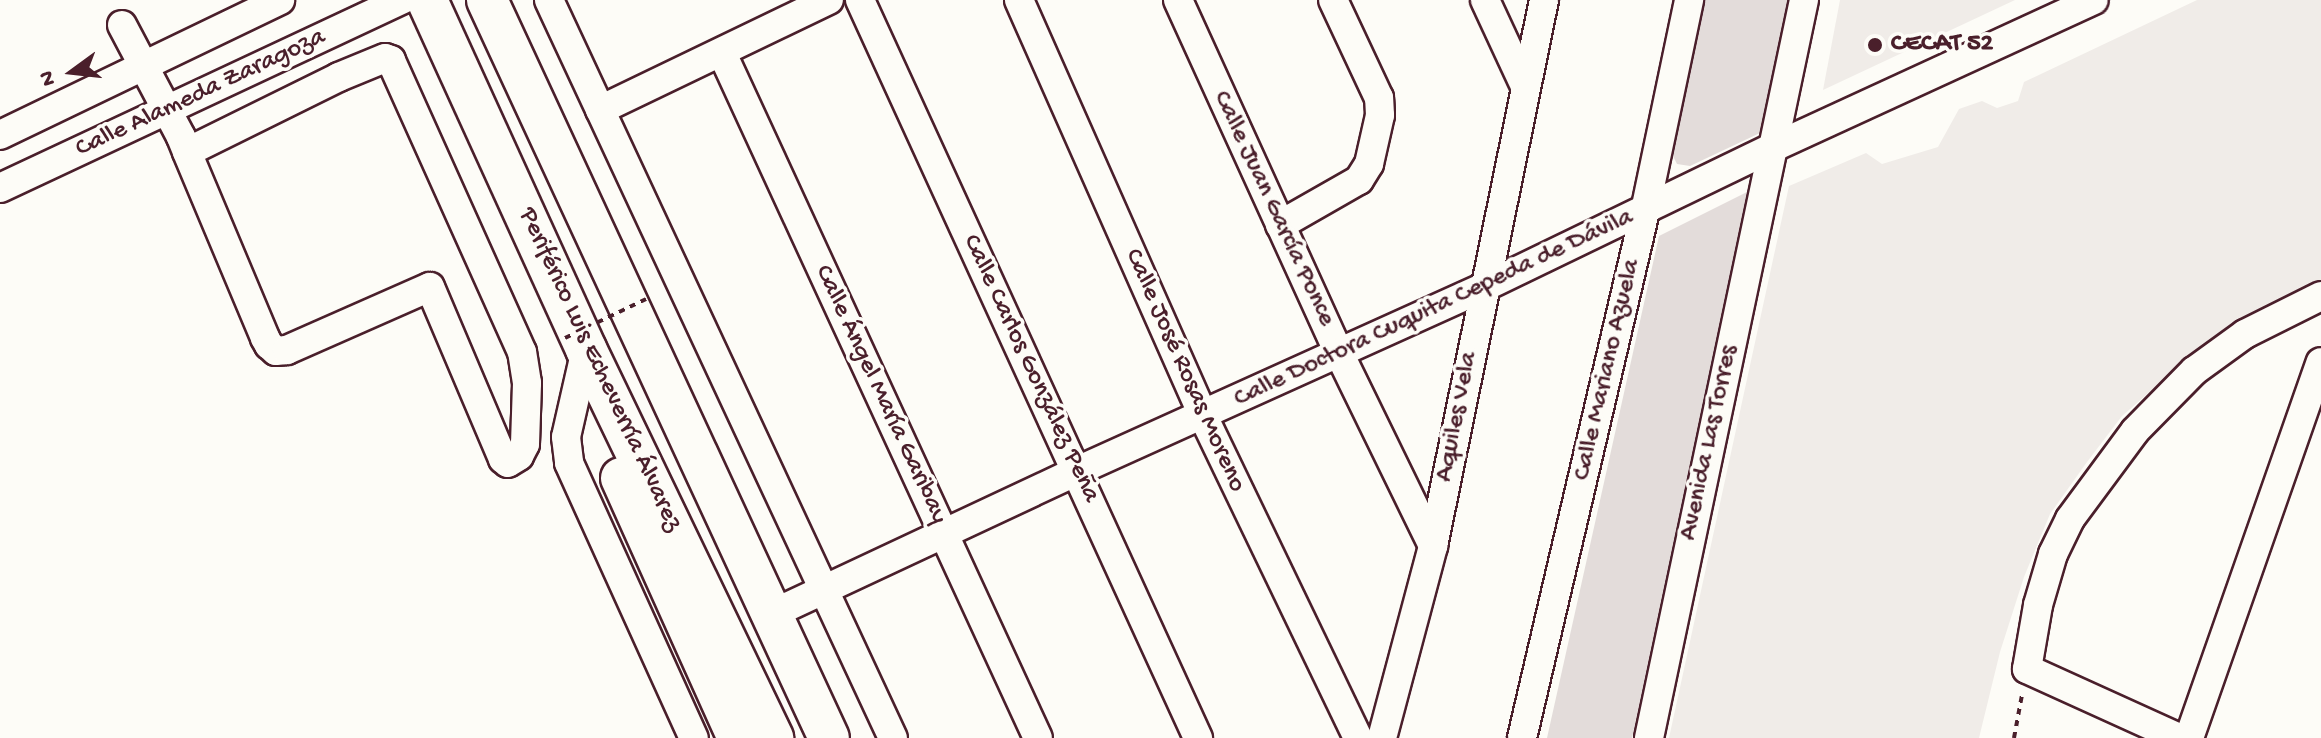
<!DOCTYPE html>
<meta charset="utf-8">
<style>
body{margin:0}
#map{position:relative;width:2321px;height:738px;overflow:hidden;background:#fdfcf7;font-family:"Gochi Hand",sans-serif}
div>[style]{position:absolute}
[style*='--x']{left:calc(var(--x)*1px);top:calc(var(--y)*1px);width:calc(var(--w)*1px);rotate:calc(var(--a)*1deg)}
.built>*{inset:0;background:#f0ece8}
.green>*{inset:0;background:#e3dcda}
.path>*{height:4px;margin-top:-2px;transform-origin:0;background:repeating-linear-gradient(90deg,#4a1f2b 0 6px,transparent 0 12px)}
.roads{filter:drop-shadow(2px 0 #4a1f2b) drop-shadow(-2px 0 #4a1f2b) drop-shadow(0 2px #4a1f2b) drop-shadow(0 -2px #4a1f2b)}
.minor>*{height:28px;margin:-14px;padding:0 14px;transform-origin:14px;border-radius:14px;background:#fdfcf7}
.highway>*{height:40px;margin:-20px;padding:0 20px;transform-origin:20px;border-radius:20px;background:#fdfcf7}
.path-bridge>*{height:4px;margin-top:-2px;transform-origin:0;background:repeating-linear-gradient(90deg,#4a1f2b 0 6px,transparent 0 12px)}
.dots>*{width:22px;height:22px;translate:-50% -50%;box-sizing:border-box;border:4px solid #fdfcf7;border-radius:50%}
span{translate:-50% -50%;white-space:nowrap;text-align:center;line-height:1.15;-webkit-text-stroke:7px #fdfcf7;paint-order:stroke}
.poi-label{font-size:26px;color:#4a1f2b;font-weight:700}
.left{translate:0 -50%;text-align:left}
.street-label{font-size:26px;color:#4a1f2b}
.north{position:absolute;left:32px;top:32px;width:80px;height:80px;-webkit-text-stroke:6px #fdfcf7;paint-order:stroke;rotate:255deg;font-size:22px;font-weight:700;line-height:32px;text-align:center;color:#4a1f2b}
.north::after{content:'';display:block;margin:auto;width:28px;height:36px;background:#4a1f2b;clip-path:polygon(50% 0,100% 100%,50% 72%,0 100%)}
</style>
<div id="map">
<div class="built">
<i style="clip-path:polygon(1840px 0,2015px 0,1823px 90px)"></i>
<i style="clip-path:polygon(2197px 0,2321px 0,2321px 281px,2213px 337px,2122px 416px,2087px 462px,2050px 514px,2024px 577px,2000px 652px,1979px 738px,1669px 738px,1789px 186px,1866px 153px,1882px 164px,1938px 147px,1959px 109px,1982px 101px,1997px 108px,2018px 101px,2024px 82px)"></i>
</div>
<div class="green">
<i style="clip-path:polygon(1704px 0,1790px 0,1762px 132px,1690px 166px,1677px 164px,1671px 152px)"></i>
<i style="clip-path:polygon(1747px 192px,1632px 738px,1547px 738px,1659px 236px)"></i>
</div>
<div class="path">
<i style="--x:2014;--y:738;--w:44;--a:-79.5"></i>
</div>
<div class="roads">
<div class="minor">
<i style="--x:549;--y:0;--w:814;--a:65.01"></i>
<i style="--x:860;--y:0;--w:812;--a:65.39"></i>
<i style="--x:1019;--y:0;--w:455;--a:66.1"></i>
<i style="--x:1203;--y:416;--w:357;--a:64.3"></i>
<i style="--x:1178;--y:0;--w:388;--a:65.5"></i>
<i style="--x:1339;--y:353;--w:215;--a:64"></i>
<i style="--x:1485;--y:0;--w:95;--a:65.1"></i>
<i style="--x:122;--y:25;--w:127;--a:62.2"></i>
<i style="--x:181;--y:137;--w:16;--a:68"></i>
<i style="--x:187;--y:152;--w:202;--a:67.2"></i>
<i style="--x:265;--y:338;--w:8;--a:60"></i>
<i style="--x:269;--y:345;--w:9;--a:41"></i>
<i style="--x:276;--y:351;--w:11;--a:-5"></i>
<i style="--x:287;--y:350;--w:156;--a:-23.8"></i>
<i style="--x:430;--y:287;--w:187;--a:67"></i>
<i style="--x:503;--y:459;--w:6;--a:39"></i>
<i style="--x:508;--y:463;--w:13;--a:-32"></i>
<i style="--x:519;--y:456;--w:13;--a:-63"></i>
<i style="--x:525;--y:444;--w:61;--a:-88.1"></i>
<i style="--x:527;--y:383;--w:31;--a:-99"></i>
<i style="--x:522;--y:352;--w:320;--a:-114.2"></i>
<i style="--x:391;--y:60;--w:6;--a:-162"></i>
<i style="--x:385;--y:58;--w:50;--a:157.6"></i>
<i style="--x:339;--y:77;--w:169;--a:153.7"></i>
<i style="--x:722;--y:53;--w:754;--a:65.24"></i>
<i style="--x:600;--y:110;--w:254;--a:-25.7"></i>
<i style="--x:0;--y:135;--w:311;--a:-25.7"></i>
<i style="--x:0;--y:188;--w:444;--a:-25.1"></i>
<i style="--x:1280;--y:225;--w:91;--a:-29.7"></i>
<i style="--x:1359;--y:180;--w:19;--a:-58"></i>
<i style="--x:1369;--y:164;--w:50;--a:-77.3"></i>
<i style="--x:1380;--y:115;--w:17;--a:-93"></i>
<i style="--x:1379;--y:98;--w:108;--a:-115.1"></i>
<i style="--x:586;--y:349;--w:90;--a:102.8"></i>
<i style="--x:566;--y:437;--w:26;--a:83"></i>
<i style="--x:569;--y:463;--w:302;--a:65.6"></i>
<i style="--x:772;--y:614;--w:337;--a:-25.1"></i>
<i style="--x:1077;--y:471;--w:447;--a:-24.3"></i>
<i style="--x:1484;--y:287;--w:320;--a:-25.8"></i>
<i style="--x:1772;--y:148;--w:354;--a:-24.7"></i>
<i style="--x:1382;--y:738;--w:199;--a:-75.1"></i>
<i style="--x:1433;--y:546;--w:557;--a:-78.51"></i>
<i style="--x:1522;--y:738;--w:541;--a:-76.86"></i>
<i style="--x:1645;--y:211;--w:216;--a:-78.2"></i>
<i style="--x:1649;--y:738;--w:754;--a:-78.14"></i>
<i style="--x:2179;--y:738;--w:167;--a:-155.6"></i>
<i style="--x:2027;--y:669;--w:65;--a:-80.2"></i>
<i style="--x:2038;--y:605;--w:53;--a:-73.6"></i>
<i style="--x:2053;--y:554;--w:39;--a:-64"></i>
<i style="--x:2070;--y:519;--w:109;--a:-53.5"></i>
<i style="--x:2135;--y:431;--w:84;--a:-45.5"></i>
<i style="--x:2194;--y:371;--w:63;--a:-36"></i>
<i style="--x:2245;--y:334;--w:85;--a:-26.6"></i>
<i style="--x:2189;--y:738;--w:398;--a:-70.7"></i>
</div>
<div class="highway">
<i style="--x:427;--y:0;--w:384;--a:65.5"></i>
<i style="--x:586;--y:349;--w:432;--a:64.3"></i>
<i style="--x:487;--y:0;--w:813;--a:65.14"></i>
<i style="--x:621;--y:478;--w:285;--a:65.8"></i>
</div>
</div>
<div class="path-bridge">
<i style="--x:565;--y:338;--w:90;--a:-25.7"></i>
</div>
<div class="dots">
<i style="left:1875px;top:45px;background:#4a1f2b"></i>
</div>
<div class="poi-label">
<span class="left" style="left:1891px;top:45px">CECAT 52</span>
</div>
<div class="street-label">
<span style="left:201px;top:94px;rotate:-25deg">Calle Alameda Zaragoza</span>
<span style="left:1273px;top:209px;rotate:65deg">Calle Juan García Ponce</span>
<span style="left:1434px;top:309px;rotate:-25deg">Calle Doctora Cuquita Cepeda de Dávila</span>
<span style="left:1030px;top:369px;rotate:65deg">Calle Carlos González Peña</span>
<span style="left:599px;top:370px;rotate:65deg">Periférico Luis Echeverría Álvarez</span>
<span style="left:1608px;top:370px;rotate:-77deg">Calle Mariano Azuela</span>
<span style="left:1184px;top:371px;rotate:66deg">Calle José Rosas Moreno</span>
<span style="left:880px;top:395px;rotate:65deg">Calle Ángel María Garibay</span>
<span style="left:1458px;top:417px;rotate:-79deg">Aquiles Vela</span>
<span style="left:1710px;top:443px;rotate:-78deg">Avenida Las Torres</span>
</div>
<div class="north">N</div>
</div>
